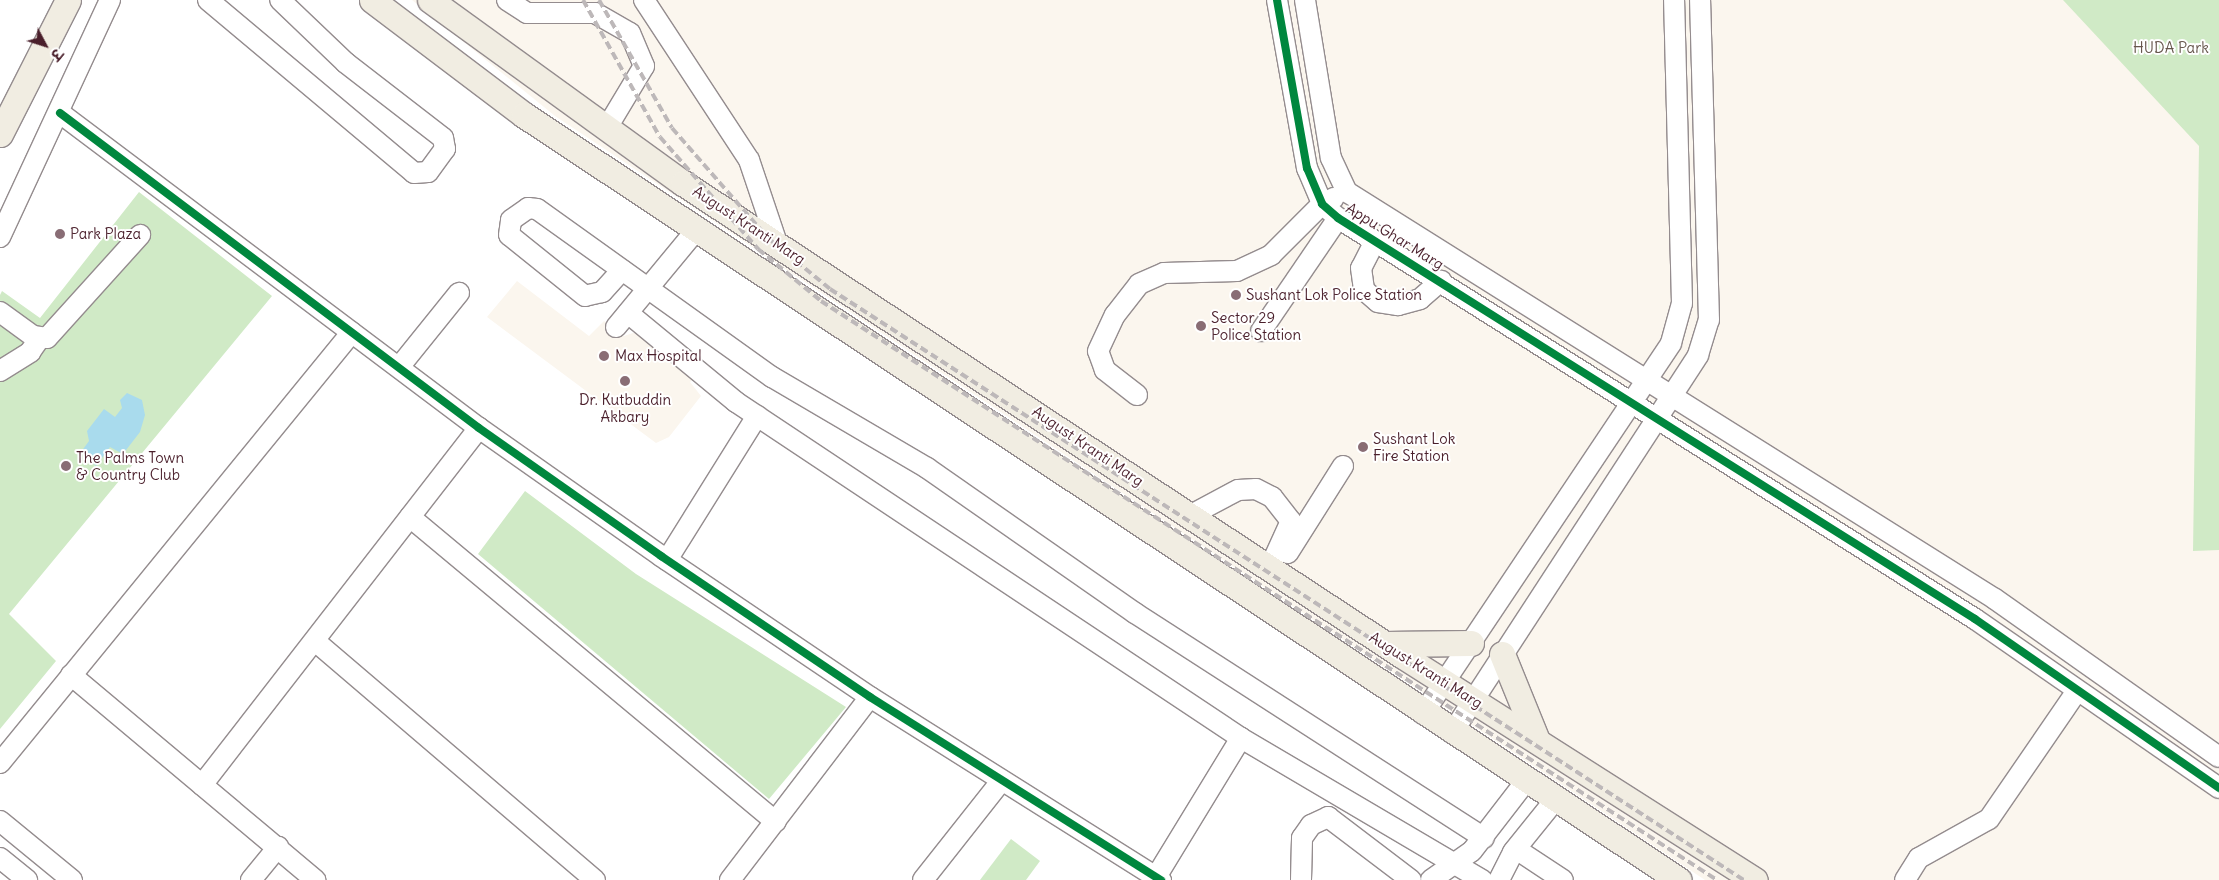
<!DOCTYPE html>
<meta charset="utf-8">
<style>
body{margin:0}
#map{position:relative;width:2219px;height:880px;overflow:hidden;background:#fff;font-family:Delius,"Playpen Sans Deva",sans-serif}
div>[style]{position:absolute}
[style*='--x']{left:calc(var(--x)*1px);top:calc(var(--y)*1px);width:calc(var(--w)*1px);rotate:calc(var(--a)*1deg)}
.built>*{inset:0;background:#fbf6ee}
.green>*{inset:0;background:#d0eac6}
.water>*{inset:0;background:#a9dbed}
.roads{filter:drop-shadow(1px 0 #948c8e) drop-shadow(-1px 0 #948c8e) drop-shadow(0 1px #948c8e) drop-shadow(0 -1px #948c8e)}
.minor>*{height:20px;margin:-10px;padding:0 10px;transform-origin:10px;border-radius:10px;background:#fff}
.major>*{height:25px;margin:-12.5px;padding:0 12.5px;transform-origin:12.5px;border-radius:12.5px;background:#f1ede2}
.rail>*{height:4px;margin-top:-2px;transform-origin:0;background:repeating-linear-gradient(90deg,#bdb8b9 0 8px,transparent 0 12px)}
.cycleway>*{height:8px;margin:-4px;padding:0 4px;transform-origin:4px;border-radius:4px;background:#00873e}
.dots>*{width:14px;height:14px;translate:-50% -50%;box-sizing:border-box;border:2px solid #fff;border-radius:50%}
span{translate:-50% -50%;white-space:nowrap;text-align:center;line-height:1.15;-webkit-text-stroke:4px #fff;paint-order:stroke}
.park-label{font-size:15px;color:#66564c}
.street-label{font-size:15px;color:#4a1f2b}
.poi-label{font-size:15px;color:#4a1f2b}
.left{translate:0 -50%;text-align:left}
.north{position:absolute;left:20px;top:20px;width:50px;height:50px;-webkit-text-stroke:4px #fff;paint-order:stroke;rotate:130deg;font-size:14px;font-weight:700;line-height:20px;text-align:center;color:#4a1f2b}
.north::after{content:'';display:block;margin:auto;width:18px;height:22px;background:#4a1f2b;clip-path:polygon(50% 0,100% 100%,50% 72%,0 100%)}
</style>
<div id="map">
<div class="built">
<i style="clip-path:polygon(412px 0,2219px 0,2219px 880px,1705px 880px,555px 116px)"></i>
<i style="clip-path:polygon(517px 281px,589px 336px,604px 321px,624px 336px,636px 332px,695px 377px,690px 382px,701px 396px,669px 437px,656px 443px,487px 317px)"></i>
</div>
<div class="green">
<i style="clip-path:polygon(2063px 0,2219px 0,2219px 550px,2193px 551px,2199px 146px)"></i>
<i style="clip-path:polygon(139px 192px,272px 296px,9px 614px,56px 661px,0 729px,0 295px,2px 291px,40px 318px)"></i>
<i style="clip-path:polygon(525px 491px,636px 574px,846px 707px,769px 799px,478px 554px)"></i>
<i style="clip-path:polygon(1011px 839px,1040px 861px,1026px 880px,980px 880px)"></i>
</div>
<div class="water">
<i style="clip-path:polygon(127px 393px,142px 400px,145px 415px,140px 432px,123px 454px,110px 447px,96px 466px,81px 452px,89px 441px,87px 431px,104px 409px,115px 417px,122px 408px,120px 400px)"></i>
</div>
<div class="roads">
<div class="minor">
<i style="--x:208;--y:0;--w:269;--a:40"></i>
<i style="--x:414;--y:173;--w:14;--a:-4"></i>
<i style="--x:428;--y:172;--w:29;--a:-54"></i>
<i style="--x:445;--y:149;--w:11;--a:-100"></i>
<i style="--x:443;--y:138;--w:123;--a:-142.3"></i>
<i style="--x:346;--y:63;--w:91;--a:-136.3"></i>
<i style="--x:507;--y:0;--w:24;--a:33"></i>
<i style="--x:527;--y:13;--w:68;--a:0"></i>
<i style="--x:595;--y:13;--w:40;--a:29.7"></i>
<i style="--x:630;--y:33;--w:36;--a:67"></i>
<i style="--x:644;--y:66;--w:70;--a:121"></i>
<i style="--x:644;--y:0;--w:191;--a:56.7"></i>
<i style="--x:749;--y:160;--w:88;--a:71.4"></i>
<i style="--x:1277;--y:0;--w:171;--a:79.9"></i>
<i style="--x:1307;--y:168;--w:39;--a:67"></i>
<i style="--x:1322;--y:204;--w:21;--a:41"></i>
<i style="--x:1338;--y:218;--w:753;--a:32.19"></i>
<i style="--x:1975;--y:619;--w:297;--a:34.7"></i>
<i style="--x:1305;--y:0;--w:160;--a:80.7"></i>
<i style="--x:1331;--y:158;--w:38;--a:65"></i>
<i style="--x:1347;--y:192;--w:765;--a:32.13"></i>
<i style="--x:1995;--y:599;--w:274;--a:35.2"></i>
<i style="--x:60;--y:113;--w:524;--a:36.94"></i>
<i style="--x:479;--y:428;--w:223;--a:35.1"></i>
<i style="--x:661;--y:556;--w:252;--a:34"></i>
<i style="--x:870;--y:697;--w:344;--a:32.2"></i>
<i style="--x:0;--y:237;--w:261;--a:-65.1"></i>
<i style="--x:1375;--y:241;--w:30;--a:117"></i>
<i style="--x:1361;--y:268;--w:22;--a:82"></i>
<i style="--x:1364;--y:290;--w:18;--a:41"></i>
<i style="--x:1378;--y:302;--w:20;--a:9"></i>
<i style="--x:1398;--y:305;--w:23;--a:-15"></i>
<i style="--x:1420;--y:299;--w:28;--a:-41"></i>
<i style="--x:622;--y:270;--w:30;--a:132"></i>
<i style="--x:602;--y:292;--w:17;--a:167"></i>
<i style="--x:585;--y:296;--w:97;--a:-141.2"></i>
<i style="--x:509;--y:235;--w:15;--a:-82"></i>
<i style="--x:511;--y:220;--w:21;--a:-35"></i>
<i style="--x:528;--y:208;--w:9;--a:6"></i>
<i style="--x:537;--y:209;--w:289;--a:35.6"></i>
<i style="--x:772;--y:377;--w:180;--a:30.4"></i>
<i style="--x:927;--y:468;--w:254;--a:34.9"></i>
<i style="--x:1135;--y:613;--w:415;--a:32.8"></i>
<i style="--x:0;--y:312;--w:41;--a:36"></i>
<i style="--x:33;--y:336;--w:14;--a:8"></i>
<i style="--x:47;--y:338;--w:139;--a:-47.9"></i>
<i style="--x:628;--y:313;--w:140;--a:39.5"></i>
<i style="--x:736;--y:402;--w:607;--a:33.64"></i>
<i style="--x:1241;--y:738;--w:280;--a:30.5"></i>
<i style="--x:616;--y:327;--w:127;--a:-50.4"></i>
<i style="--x:1261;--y:331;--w:137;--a:-55.7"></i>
<i style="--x:400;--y:366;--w:94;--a:-51.1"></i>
<i style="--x:0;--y:371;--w:36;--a:-32"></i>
<i style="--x:30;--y:352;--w:16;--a:-55"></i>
<i style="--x:1137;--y:395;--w:41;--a:-142"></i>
<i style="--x:1105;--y:370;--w:20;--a:-110"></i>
<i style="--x:1098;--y:351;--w:40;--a:-65"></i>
<i style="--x:1115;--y:315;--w:39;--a:-52"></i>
<i style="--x:1139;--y:284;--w:27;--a:-24"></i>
<i style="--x:1164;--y:273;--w:73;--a:-1.6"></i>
<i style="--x:1237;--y:271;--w:38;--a:-25"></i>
<i style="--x:1271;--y:255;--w:72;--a:-45"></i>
<i style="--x:1322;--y:204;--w:13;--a:-27"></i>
<i style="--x:1191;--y:515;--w:53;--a:-28"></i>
<i style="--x:1238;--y:490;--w:18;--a:-3"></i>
<i style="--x:1256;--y:489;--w:18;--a:27"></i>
<i style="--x:1272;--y:497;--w:31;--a:52"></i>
<i style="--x:1291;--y:521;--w:51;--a:114.5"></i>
<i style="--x:410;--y:517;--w:476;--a:39.8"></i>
<i style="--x:1288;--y:553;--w:103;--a:-57.7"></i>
<i style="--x:667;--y:560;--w:170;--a:-58"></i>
<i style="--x:315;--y:641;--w:368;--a:40.5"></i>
<i style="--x:71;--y:675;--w:319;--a:40"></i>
<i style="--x:1423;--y:714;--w:446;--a:-56.2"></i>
<i style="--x:1671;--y:343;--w:41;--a:-74.6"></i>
<i style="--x:1682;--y:303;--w:303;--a:-91.5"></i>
<i style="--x:1452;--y:733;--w:451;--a:-56.9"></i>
<i style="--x:1698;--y:355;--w:37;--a:-73"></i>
<i style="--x:1709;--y:320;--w:320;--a:-91.6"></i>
<i style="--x:0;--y:763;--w:556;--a:-50.76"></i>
<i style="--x:202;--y:785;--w:452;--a:-52.2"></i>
<i style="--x:0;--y:821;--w:93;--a:39.3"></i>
<i style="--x:1516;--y:849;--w:56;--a:33.4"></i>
<i style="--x:0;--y:858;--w:35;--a:39"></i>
<i style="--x:1156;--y:877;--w:163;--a:-58.6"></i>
<i style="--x:251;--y:880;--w:43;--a:-50.7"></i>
<i style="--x:730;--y:880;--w:230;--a:-52.6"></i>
<i style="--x:923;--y:880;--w:127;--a:-51.7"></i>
<i style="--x:1301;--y:880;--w:42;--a:-88.6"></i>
<i style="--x:1302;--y:838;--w:16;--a:-55"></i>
<i style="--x:1311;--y:825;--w:19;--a:-25"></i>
<i style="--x:1328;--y:817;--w:104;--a:37.2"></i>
<i style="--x:1431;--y:880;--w:50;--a:-35.3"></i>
<i style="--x:1472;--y:851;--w:88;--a:-52.4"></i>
<i style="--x:1499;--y:880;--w:31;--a:-63"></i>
<i style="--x:1513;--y:852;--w:67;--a:-51.1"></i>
<i style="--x:1905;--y:880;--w:26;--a:-58"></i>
<i style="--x:1919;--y:858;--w:80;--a:-29.1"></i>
<i style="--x:1989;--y:819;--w:155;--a:-55.5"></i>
</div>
<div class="major">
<i style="--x:372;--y:0;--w:191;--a:37.1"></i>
<i style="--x:524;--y:115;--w:1385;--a:33.52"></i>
<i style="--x:430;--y:0;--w:312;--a:35.9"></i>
<i style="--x:683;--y:183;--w:861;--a:33.3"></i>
<i style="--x:1403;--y:656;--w:417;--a:32.5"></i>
<i style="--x:0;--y:134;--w:150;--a:-63.1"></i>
<i style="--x:1385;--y:644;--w:86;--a:-0.7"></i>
<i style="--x:1502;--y:654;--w:93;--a:67.9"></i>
</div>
</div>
<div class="rail">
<i style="--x:583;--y:0;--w:157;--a:60.7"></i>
<i style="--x:660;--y:137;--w:149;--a:48.8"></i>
<i style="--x:758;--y:249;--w:82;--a:39.5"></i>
<i style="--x:821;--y:301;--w:1067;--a:32.87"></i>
<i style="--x:599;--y:0;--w:147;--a:60.3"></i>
<i style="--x:672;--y:128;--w:146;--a:48.9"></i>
<i style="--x:768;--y:238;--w:80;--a:39.4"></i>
<i style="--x:830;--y:289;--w:1088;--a:32.89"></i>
</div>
<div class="cycleway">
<i style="--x:1277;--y:0;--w:171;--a:79.9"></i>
<i style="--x:1307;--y:168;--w:39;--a:67"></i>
<i style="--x:1322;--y:204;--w:21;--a:41"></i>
<i style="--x:1338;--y:218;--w:753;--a:32.19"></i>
<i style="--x:1975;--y:619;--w:297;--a:34.7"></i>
<i style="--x:60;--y:113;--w:524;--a:36.94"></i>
<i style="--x:479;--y:428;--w:223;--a:35.1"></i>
<i style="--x:661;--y:556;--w:252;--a:34"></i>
<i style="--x:870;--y:697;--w:344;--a:32.2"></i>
</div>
<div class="dots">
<i style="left:60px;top:234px;background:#896d75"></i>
<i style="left:1236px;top:295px;background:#896d75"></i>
<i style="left:1201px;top:326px;background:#896d75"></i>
<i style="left:604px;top:356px;background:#896d75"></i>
<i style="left:625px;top:381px;background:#896d75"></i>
<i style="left:1363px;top:447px;background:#896d75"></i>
<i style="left:66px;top:466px;background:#896d75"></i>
</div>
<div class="park-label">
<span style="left:2171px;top:48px">HUDA Park</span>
</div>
<div class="street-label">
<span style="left:749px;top:225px;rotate:33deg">August Kranti Marg</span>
<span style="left:1395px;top:236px;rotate:32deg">Appu Ghar Marg</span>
<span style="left:1088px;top:446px;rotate:34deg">August Kranti Marg</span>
<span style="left:1426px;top:670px;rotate:32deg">August Kranti Marg</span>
</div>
<div class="poi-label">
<span class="left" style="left:70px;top:234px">Park Plaza</span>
<span class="left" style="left:1246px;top:295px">Sushant Lok Police Station</span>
<span class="left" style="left:1211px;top:326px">Sector 29<br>Police Station</span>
<span class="left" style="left:615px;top:356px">Max Hospital</span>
<span style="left:625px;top:408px">Dr. Kutbuddin<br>Akbary</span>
<span class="left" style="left:1373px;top:447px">Sushant Lok<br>Fire Station</span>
<span class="left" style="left:76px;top:466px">The Palms Town<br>&amp; Country Club</span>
</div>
<div class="north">उ</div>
</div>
